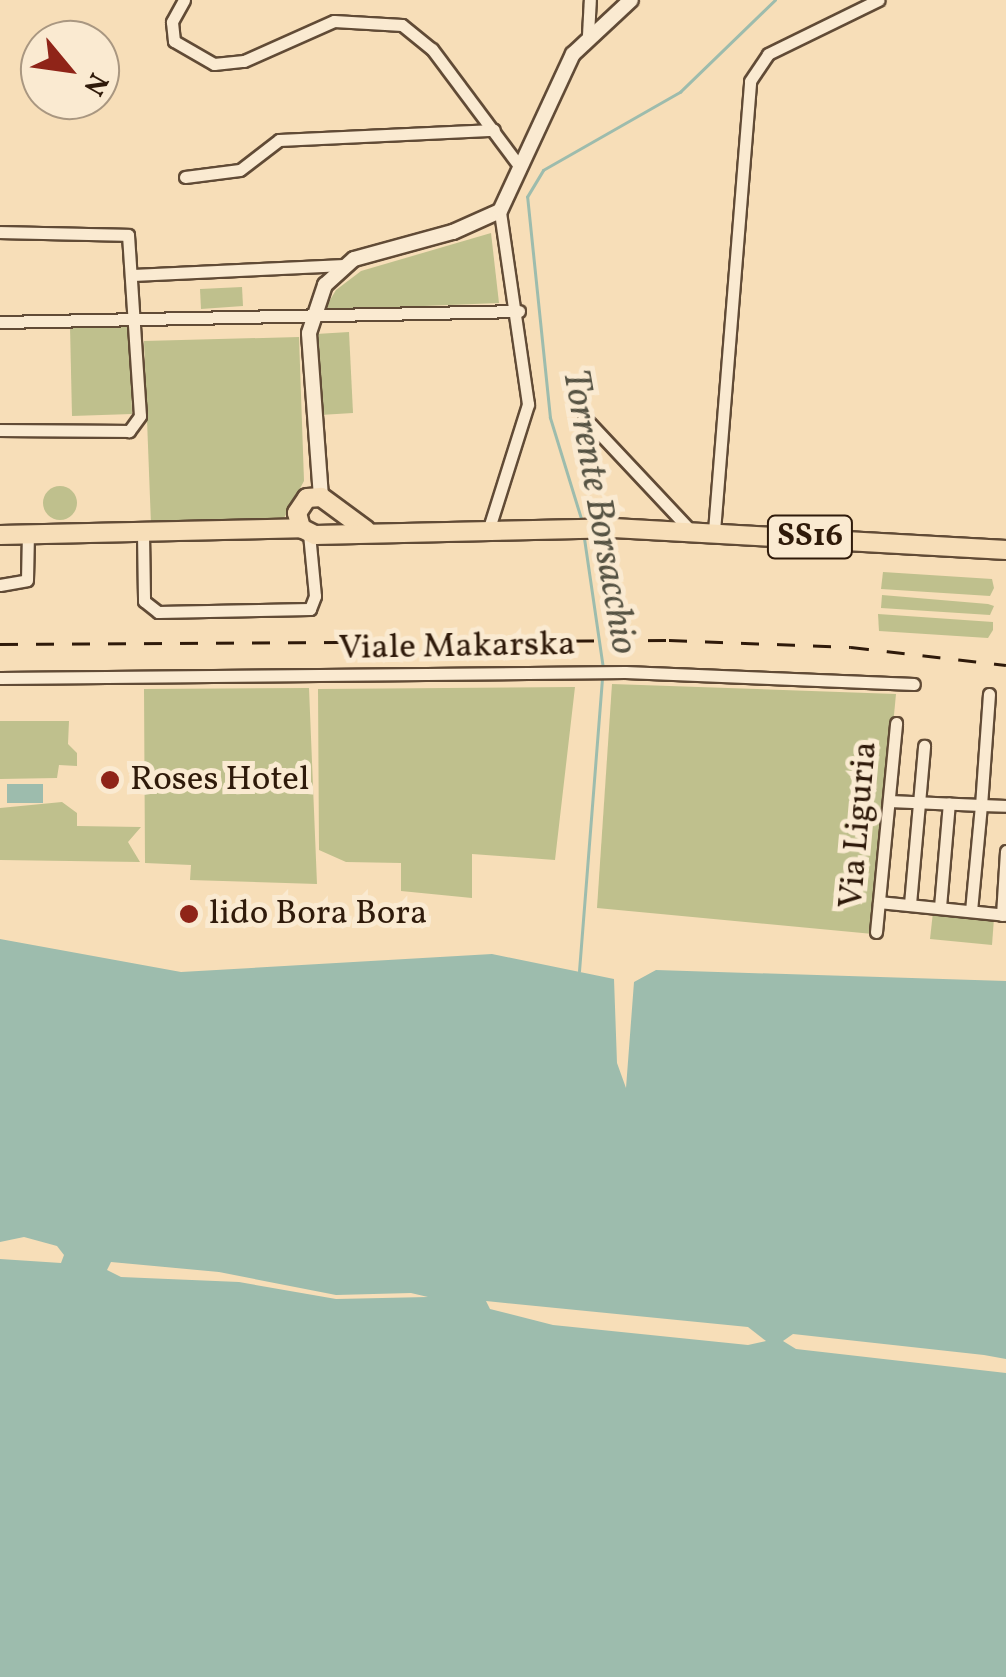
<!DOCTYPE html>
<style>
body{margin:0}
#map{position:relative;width:1006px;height:1677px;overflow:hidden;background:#f7deb8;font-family:Vollkorn,serif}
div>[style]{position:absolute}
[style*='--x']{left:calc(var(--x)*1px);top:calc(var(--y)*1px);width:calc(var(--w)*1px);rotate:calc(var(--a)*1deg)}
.green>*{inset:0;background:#bfc08d}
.round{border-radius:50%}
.water>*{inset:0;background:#9dbcad}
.pier>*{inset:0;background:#f7deb8}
.stream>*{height:2.5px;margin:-1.25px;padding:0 1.25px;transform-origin:1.25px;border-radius:1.25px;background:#9dbcad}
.roads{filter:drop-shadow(2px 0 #614b36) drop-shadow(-2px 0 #614b36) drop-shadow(0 2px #614b36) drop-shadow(0 -2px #614b36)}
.minor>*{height:11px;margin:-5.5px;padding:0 5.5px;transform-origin:5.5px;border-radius:5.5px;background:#faead1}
.tertiary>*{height:14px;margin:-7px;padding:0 7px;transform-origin:7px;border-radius:7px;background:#faead1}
.primary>*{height:18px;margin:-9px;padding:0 9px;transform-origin:9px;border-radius:9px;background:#f7deb8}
.rail>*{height:2.5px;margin-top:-1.25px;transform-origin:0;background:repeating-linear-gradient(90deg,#2f1a0a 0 18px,transparent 0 36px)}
.dots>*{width:28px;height:28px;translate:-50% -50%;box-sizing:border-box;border:5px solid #faead1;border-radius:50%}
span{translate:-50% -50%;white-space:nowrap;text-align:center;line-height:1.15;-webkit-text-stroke:10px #faead1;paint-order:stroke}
.shield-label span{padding:2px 8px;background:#faead1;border:2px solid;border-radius:8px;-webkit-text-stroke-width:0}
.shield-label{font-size:32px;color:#2f1a0a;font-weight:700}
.street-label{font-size:35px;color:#2f1a0a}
.poi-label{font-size:35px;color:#2f1a0a}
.left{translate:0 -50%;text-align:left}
.water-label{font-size:38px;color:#565343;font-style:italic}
.north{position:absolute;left:20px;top:20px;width:100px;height:100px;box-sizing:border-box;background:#faead1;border:2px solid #a99781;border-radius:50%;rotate:119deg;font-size:28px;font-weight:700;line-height:40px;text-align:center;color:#2f1a0a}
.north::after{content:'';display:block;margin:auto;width:35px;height:45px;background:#8f2418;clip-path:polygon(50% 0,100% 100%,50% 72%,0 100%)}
</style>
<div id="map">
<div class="green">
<i style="clip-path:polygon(491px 233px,499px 303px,324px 310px,336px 290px,361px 271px)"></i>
<i style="clip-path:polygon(242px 287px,243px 306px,201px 309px,200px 289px)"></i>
<i style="clip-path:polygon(130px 325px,132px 414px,72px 416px,70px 326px)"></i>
<i style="clip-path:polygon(349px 332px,353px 413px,320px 415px,316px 334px)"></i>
<i style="clip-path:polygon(299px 337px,304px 481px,284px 518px,151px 524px,144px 341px)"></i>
<i class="round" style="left:43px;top:486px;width:34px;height:34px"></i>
<i style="clip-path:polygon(883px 572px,992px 579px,994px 588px,990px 596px,881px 589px)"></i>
<i style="clip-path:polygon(882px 595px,988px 604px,994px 606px,990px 615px,881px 608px)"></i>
<i style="clip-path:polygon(878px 614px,993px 622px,993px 630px,988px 638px,879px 631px)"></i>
<i style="clip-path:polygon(612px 684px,896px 694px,873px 934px,597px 908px)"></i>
<i style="clip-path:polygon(575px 687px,555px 860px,472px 854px,472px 898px,401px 891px,401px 863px,346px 862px,319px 850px,318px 689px)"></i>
<i style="clip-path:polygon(309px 688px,317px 884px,190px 880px,191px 865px,145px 863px,144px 689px)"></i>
<i style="clip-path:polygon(0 721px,69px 721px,68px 744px,77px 753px,77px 766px,59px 765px,57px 778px,0 779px)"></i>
<i style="clip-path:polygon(62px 802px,77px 813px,77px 826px,141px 827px,128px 842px,140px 862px,0 860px,0 808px)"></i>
<i style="clip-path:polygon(933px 912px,994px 918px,992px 945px,930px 939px)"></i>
</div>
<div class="water">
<i style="clip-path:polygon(7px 784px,43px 784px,43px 803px,7px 803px)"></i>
<i style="clip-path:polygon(0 939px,181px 972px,492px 954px,614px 979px,617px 1063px,626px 1088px,634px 982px,656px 970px,1006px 981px,1006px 1677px,0 1677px)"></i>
</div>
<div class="pier">
<i style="clip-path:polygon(24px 1237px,57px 1246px,64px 1255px,61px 1263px,0 1259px,0 1242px)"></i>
<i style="clip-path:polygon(111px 1262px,219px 1272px,336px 1295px,411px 1293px,428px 1297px,336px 1299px,239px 1282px,121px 1277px,107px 1270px)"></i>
<i style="clip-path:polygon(486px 1301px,748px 1327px,766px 1341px,748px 1345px,553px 1325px,490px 1309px)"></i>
<i style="clip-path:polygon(793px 1334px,984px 1355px,1006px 1359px,1006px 1373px,796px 1349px,783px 1341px)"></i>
</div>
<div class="stream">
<i style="--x:582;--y:522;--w:109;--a:-107.1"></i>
<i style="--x:550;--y:418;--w:222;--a:-95.9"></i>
<i style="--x:527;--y:197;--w:31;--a:-59"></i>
<i style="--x:543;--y:170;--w:158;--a:-29.7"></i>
<i style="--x:680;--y:92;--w:132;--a:-44.1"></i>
<i style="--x:584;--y:535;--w:132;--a:81.7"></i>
<i style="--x:579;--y:971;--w:293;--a:-85.5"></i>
</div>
<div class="roads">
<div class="minor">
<i style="--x:184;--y:0;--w:25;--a:119"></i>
<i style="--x:172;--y:22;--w:19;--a:84"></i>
<i style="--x:174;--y:41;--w:46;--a:29.9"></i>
<i style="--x:214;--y:64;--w:30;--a:-6"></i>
<i style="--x:244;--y:61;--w:98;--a:-24"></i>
<i style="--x:334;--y:21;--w:68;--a:3.4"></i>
<i style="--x:402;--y:25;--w:38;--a:39"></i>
<i style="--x:432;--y:49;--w:142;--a:53.3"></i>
<i style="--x:588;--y:35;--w:35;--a:-87"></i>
<i style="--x:185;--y:177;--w:55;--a:-7.3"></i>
<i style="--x:240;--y:170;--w:49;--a:-37.6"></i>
<i style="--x:279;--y:140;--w:215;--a:-2.7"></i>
<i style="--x:0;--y:232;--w:128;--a:1.3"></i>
<i style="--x:128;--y:235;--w:181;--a:86.2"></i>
<i style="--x:140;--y:416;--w:19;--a:126"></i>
<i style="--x:129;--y:431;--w:129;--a:-179.6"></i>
<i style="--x:133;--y:275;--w:211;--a:-2.7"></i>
<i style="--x:0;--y:322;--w:519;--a:-1.21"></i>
<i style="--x:584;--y:417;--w:155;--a:46.8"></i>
<i style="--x:489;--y:528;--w:130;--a:-72.5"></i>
<i style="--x:528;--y:404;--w:195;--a:-98.3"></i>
<i style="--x:714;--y:531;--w:451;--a:-85.4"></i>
<i style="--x:750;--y:81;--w:32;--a:-56"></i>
<i style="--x:768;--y:54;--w:123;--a:-26.1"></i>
<i style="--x:143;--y:534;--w:67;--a:89.1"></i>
<i style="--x:144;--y:601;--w:18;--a:38"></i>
<i style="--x:158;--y:612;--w:152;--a:-1.1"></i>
<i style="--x:310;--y:609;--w:14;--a:-69"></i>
<i style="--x:315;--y:596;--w:62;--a:-95.5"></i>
<i style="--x:0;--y:585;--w:27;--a:-10"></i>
<i style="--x:27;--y:580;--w:46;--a:-88.8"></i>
<i style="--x:0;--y:678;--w:625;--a:-0.55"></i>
<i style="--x:625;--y:672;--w:289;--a:2.4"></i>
<i style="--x:989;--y:694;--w:111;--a:94.1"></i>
<i style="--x:981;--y:805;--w:25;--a:2"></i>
<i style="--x:889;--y:801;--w:92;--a:2.5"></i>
<i style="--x:981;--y:805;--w:106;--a:95.4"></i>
<i style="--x:879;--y:902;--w:128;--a:5.8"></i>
<i style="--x:910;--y:904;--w:159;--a:-84.9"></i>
<i style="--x:940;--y:907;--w:104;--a:-85.1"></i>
<i style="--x:1002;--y:915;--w:64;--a:-86.4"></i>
<i style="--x:876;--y:932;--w:210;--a:-84.5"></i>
</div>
<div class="tertiary">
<i style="--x:321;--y:497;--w:164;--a:-94.2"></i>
<i style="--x:309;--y:333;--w:51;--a:-71.6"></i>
<i style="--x:325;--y:285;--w:39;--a:-42"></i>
<i style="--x:354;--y:259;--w:103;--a:-15.3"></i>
<i style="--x:453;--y:232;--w:51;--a:-24.1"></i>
<i style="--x:500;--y:211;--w:173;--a:-65.1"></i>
<i style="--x:573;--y:54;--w:79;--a:-43"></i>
</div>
<div class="primary">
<i style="--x:366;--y:530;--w:56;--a:-143.7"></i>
<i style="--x:321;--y:497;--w:14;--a:176"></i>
<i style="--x:307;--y:498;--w:18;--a:124"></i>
<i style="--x:297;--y:513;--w:16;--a:75"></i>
<i style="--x:301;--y:528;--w:16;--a:27"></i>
<i style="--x:315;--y:535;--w:298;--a:-1.3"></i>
<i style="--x:613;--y:528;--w:394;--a:3.2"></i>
<i style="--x:0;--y:535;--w:301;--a:-1.3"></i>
</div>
</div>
<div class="rail">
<i style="--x:0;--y:644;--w:669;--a:-0.34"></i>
<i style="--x:669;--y:640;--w:182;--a:2.2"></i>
<i style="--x:851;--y:647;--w:156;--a:6.6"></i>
</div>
<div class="dots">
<i style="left:110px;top:780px;background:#8f2418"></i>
<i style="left:189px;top:914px;background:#8f2418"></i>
</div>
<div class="shield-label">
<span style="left:810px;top:537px">SS16</span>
</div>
<div class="street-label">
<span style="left:457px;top:647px;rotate:-1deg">Viale Makarska</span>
<span style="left:859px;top:825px;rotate:-85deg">Via Liguria</span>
</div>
<div class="poi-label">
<span class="left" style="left:130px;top:780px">Roses Hotel</span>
<span class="left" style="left:209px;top:914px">lido Bora Bora</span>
</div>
<div class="water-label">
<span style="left:598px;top:512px;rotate:80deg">Torrente Borsacchio</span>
</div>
<div class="north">N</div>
</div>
